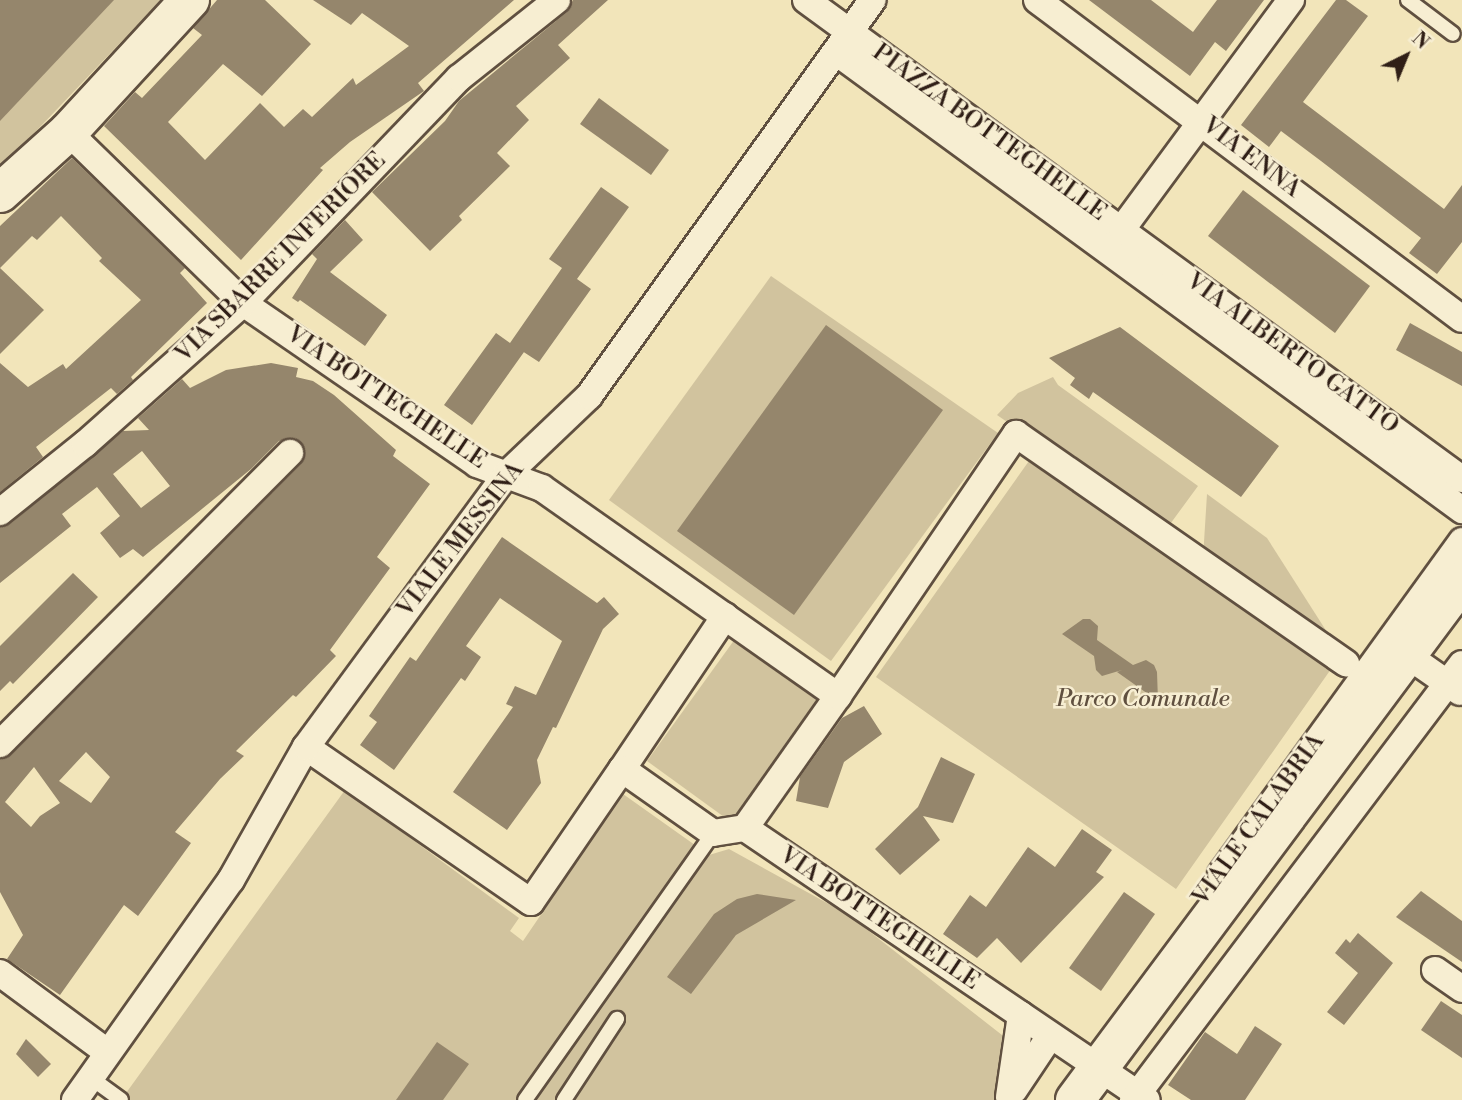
<!DOCTYPE html>
<style>
body{margin:0}
#map{position:relative;width:1462px;height:1100px;overflow:hidden;background:#f2e5ba;font-family:"Libre Bodoni",serif}
div>[style]{position:absolute}
[style*='--x']{left:calc(var(--x)*1px);top:calc(var(--y)*1px);width:calc(var(--w)*1px);rotate:calc(var(--a)*1deg)}
.green>*{inset:0;background:#d1c39e}
.building>*{inset:0;background:#95866c}
.roads{filter:drop-shadow(2px 0 #605040) drop-shadow(-2px 0 #605040) drop-shadow(0 2px #605040) drop-shadow(0 -2px #605040)}
.lane>*{height:14px;margin:-7px;padding:0 7px;transform-origin:7px;border-radius:7px;background:#f7eed2}
.street>*{height:26px;margin:-13px;padding:0 13px;transform-origin:13px;border-radius:13px;background:#f7eed2}
.secondary>*{height:38px;margin:-19px;padding:0 19px;transform-origin:19px;border-radius:19px;background:#f7eed2}
span{translate:-50% -50%;white-space:nowrap;text-align:center;line-height:1.15;-webkit-text-stroke:5px #f7eed2;paint-order:stroke}
.street-label{font-size:24px;color:#301f17}
.park-label{font-size:24px;color:#605040;font-style:italic}
.north{position:absolute;left:1371px;top:21px;width:70px;height:70px;-webkit-text-stroke:5px #f7eed2;paint-order:stroke;rotate:43deg;font-size:19px;font-weight:700;line-height:28px;text-align:center;color:#301f17}
.north::after{content:'';display:block;margin:auto;width:24px;height:32px;background:#301f17;clip-path:polygon(50% 0,100% 100%,50% 72%,0 100%)}
</style>
<div id="map">
<div class="green">
<i style="clip-path:polygon(0 0,161px 0,0 169px)"></i>
<i style="clip-path:polygon(771px 276px,998px 433px,831px 661px,609px 500px)"></i>
<i style="clip-path:polygon(1053px 377px,1058px 385px,1198px 486px,1165px 531px,997px 415px,1018px 393px)"></i>
<i style="clip-path:polygon(1036px 451px,1157px 537px,1161px 551px,1191px 572px,1207px 570px,1336px 662px,1176px 889px,876px 677px)"></i>
<i style="clip-path:polygon(1207px 494px,1267px 538px,1341px 654px,1203px 558px)"></i>
<i style="clip-path:polygon(735px 639px,819px 699px,731px 822px,647px 761px)"></i>
<i style="clip-path:polygon(345px 790px,519px 918px,510px 931px,523px 941px,623px 794px,709px 855px,729px 849px,847px 914px,1002px 1035px,999px 1100px,121px 1100px)"></i>
</div>
<div class="building">
<i style="clip-path:polygon(0 0,114px 0,0 121px)"></i>
<i style="clip-path:polygon(217px 0,265px 0,311px 44px,262px 96px,223px 64px,168px 122px,205px 160px,260px 103px,284px 127px,303px 109px,312px 117px,353px 78px,356px 85px,409px 46px,362px 13px,351px 25px,313px 0,514px 0,418px 83px,424px 91px,350px 142px,320px 168px,323px 170px,241px 260px,104px 126px,135px 92px,142px 98px,202px 35px,193px 28px)"></i>
<i style="clip-path:polygon(573px 0,608px 0,558px 45px,570px 58px,516px 106px,529px 120px,497px 153px,510px 166px,459px 216px,462px 220px,430px 251px,372px 192px,445px 121px,459px 101px,567px 12px)"></i>
<i style="clip-path:polygon(1089px 0,1151px 0,1193px 32px,1217px 0,1264px 0,1226px 51px,1215px 42px,1190px 76px)"></i>
<i style="clip-path:polygon(1336px 0,1346px 0,1368px 16px,1303px 102px,1444px 209px,1462px 185px,1462px 242px,1437px 274px,1409px 253px,1421px 238px,1321px 161px,1281px 131px,1269px 147px,1241px 125px)"></i>
<i style="clip-path:polygon(599px 98px,669px 150px,651px 175px,580px 124px)"></i>
<i style="clip-path:polygon(72px 158px,185px 268px,180px 273px,207px 303px,131px 377px,133px 380px,117px 394px,111px 388px,36px 447px,43px 457px,0 492px,0 363px,28px 387px,63px 364px,66px 369px,141px 300px,99px 261px,102px 258px,61px 216px,37px 240px,32px 236px,0 268px,44px 310px,0 354px,0 226px)"></i>
<i style="clip-path:polygon(601px 187px,629px 207px,577px 279px,591px 289px,539px 362px,519px 349px,524px 352px,472px 425px,444px 405px,496px 333px,510px 343px,562px 268px,549px 259px)"></i>
<i style="clip-path:polygon(1243px 190px,1370px 286px,1335px 333px,1208px 236px)"></i>
<i style="clip-path:polygon(345px 220px,363px 240px,330px 272px,387px 315px,365px 346px,300px 300px,298px 302px,292px 298px,317px 259px,312px 254px)"></i>
<i style="clip-path:polygon(1410px 323px,1462px 352px,1462px 386px,1396px 350px)"></i>
<i style="clip-path:polygon(826px 325px,943px 410px,794px 615px,677px 531px)"></i>
<i style="clip-path:polygon(1120px 327px,1279px 446px,1241px 497px,1093px 392px,1089px 399px,1070px 385px,1075px 378px,1049px 358px)"></i>
<i style="clip-path:polygon(evenodd,271px 363px,298px 368px,296px 377px,313px 381px,334px 395px,396px 450px,393px 456px,430px 484px,377px 557px,390px 568px,330px 650px,336px 656px,296px 697px,293px 695px,236px 751px,244px 756px,220px 779px,175px 832px,191px 843px,138px 916px,124px 905px,60px 995px,7px 959px,23px 935px,0 892px,0 759px,11px 755px,301px 464px,305px 450px,295px 438px,279px 441px,251px 469px,143px 557px,133px 549px,120px 558px,100px 533px,120px 516px,97px 487px,62px 514px,71px 526px,0 583px,0 527px,10px 524px,123px 431px,149px 430px,138px 418px,182px 379px,190px 388px,226px 370px,271px 363px,142px 451px,170px 486px,141px 508px,113px 474px,142px 451px,271px 363px,86px 752px,110px 777px,91px 803px,59px 781px,86px 752px,271px 363px,34px 767px,60px 803px,40px 816px,31px 827px,5px 802px,34px 767px)"></i>
<i style="clip-path:polygon(502px 537px,597px 603px,604px 597px,619px 614px,603px 629px,556px 728px,553px 727px,537px 760px,541px 783px,507px 830px,453px 792px,513px 707px,506px 704px,515px 686px,536px 695px,562px 641px,500px 598px,466px 646px,481px 657px,465px 681px,461px 678px,394px 770px,360px 745px,377px 722px,369px 716px,410px 657px,416px 661px)"></i>
<i style="clip-path:polygon(73px 573px,98px 597px,13px 684px,10px 681px,0 691px,0 646px)"></i>
<i style="clip-path:polygon(1083px 619px,1090px 619px,1098px 626px,1097px 640px,1133px 665px,1146px 660px,1154px 665px,1157px 672px,1158px 701px,1117px 672px,1122px 670px,1102px 676px,1096px 670px,1094px 656px,1062px 634px)"></i>
<i style="clip-path:polygon(864px 706px,882px 734px,844px 762px,828px 808px,796px 801px,800px 777px,842px 718px)"></i>
<i style="clip-path:polygon(941px 757px,975px 774px,953px 823px,923px 816px,940px 840px,900px 875px,875px 849px,918px 807px)"></i>
<i style="clip-path:polygon(1082px 829px,1112px 850px,1096px 872px,1104px 877px,1021px 963px,997px 938px,977px 958px,943px 934px,970px 895px,986px 907px,1028px 847px,1055px 867px)"></i>
<i style="clip-path:polygon(1421px 891px,1462px 921px,1462px 962px,1396px 917px)"></i>
<i style="clip-path:polygon(1124px 892px,1155px 914px,1101px 991px,1069px 968px)"></i>
<i style="clip-path:polygon(757px 894px,796px 900px,736px 935px,691px 994px,667px 977px,714px 914px,737px 899px)"></i>
<i style="clip-path:polygon(1358px 933px,1393px 963px,1344px 1025px,1327px 1012px,1358px 973px,1335px 953px,1346px 939px,1350px 943px)"></i>
<i style="clip-path:polygon(1441px 1001px,1462px 1015px,1462px 1058px,1421px 1030px)"></i>
<i style="clip-path:polygon(1255px 1026px,1282px 1044px,1245px 1100px,1191px 1100px,1168px 1085px,1205px 1032px,1237px 1054px)"></i>
<i style="clip-path:polygon(26px 1039px,51px 1064px,38px 1077px,16px 1054px)"></i>
<i style="clip-path:polygon(437px 1042px,469px 1064px,443px 1100px,396px 1100px)"></i>
</div>
<div class="roads">
<div class="lane">
<i style="--x:1408;--y:0;--w:56;--a:37.1"></i>
<i style="--x:91;--y:1078;--w:37;--a:36"></i>
<i style="--x:525;--y:1100;--w:327;--a:-54.8"></i>
<i style="--x:564;--y:1100;--w:97;--a:-56.8"></i>
</div>
<div class="street">
<i style="--x:806;--y:0;--w:812;--a:36.14"></i>
<i style="--x:1037;--y:0;--w:531;--a:36.89"></i>
<i style="--x:836;--y:52;--w:776;--a:36.19"></i>
<i style="--x:68;--y:132;--w:245;--a:44.3"></i>
<i style="--x:243;--y:303;--w:284;--a:34.5"></i>
<i style="--x:477;--y:464;--w:69;--a:20.3"></i>
<i style="--x:542;--y:488;--w:362;--a:35.1"></i>
<i style="--x:838;--y:696;--w:161;--a:125.2"></i>
<i style="--x:745;--y:828;--w:485;--a:34.1"></i>
<i style="--x:1122;--y:229;--w:285;--a:-53.6"></i>
<i style="--x:0;--y:512;--w:109;--a:-38.7"></i>
<i style="--x:85;--y:444;--w:212;--a:-41.7"></i>
<i style="--x:243;--y:303;--w:312;--a:-46.2"></i>
<i style="--x:459;--y:78;--w:125;--a:-38.5"></i>
<i style="--x:725;--y:616;--w:184;--a:123.9"></i>
<i style="--x:622;--y:769;--w:111;--a:35.1"></i>
<i style="--x:713;--y:833;--w:32;--a:-9"></i>
<i style="--x:1394;--y:646;--w:80;--a:34.9"></i>
<i style="--x:838;--y:696;--w:317;--a:-55.8"></i>
<i style="--x:1016;--y:434;--w:402;--a:34.8"></i>
<i style="--x:0;--y:744;--w:411;--a:-45.1"></i>
<i style="--x:306;--y:747;--w:273;--a:34.6"></i>
<i style="--x:531;--y:902;--w:161;--a:-55.6"></i>
<i style="--x:1221;--y:874;--w:411;--a:-54.1"></i>
<i style="--x:1435;--y:970;--w:33;--a:35"></i>
<i style="--x:0;--y:973;--w:133;--a:36.4"></i>
<i style="--x:1014;--y:1090;--w:65;--a:-56.3"></i>
<i style="--x:1009;--y:1097;--w:83;--a:-81.7"></i>
<i style="--x:75;--y:1100;--w:270;--a:-54.7"></i>
<i style="--x:231;--y:880;--w:153;--a:-60.6"></i>
<i style="--x:306;--y:747;--w:338;--a:-53.7"></i>
<i style="--x:506;--y:475;--w:115;--a:-43.6"></i>
<i style="--x:589;--y:396;--w:487;--a:-54.4"></i>
<i style="--x:1133;--y:1100;--w:546;--a:-52.96"></i>
</div>
<div class="secondary">
<i style="--x:0;--y:193;--w:91;--a:-41.9"></i>
<i style="--x:68;--y:132;--w:180;--a:-47.3"></i>
<i style="--x:1075;--y:1100;--w:647;--a:-53.29"></i>
</div>
</div>
<div class="street-label">
<span style="left:989px;top:133px;rotate:36deg">PIAZZA BOTTEGHELLE</span>
<span style="left:1251px;top:158px;rotate:37deg">VIA ENNA</span>
<span style="left:281px;top:258px;rotate:-45deg">VIA SBARRE INFERIORE</span>
<span style="left:1292px;top:354px;rotate:36deg">VIA ALBERTO GATTO</span>
<span style="left:386px;top:398px;rotate:34deg">VIA BOTTEGHELLE</span>
<span style="left:461px;top:540px;rotate:-52deg">VIALE MESSINA</span>
<span style="left:1259px;top:820px;rotate:-54deg">VIALE CALABRIA</span>
<span style="left:879px;top:919px;rotate:34deg">VIA BOTTEGHELLE</span>
</div>
<div class="park-label">
<span style="left:1143px;top:700px">Parco Comunale</span>
</div>
<div class="north">N</div>
</div>
